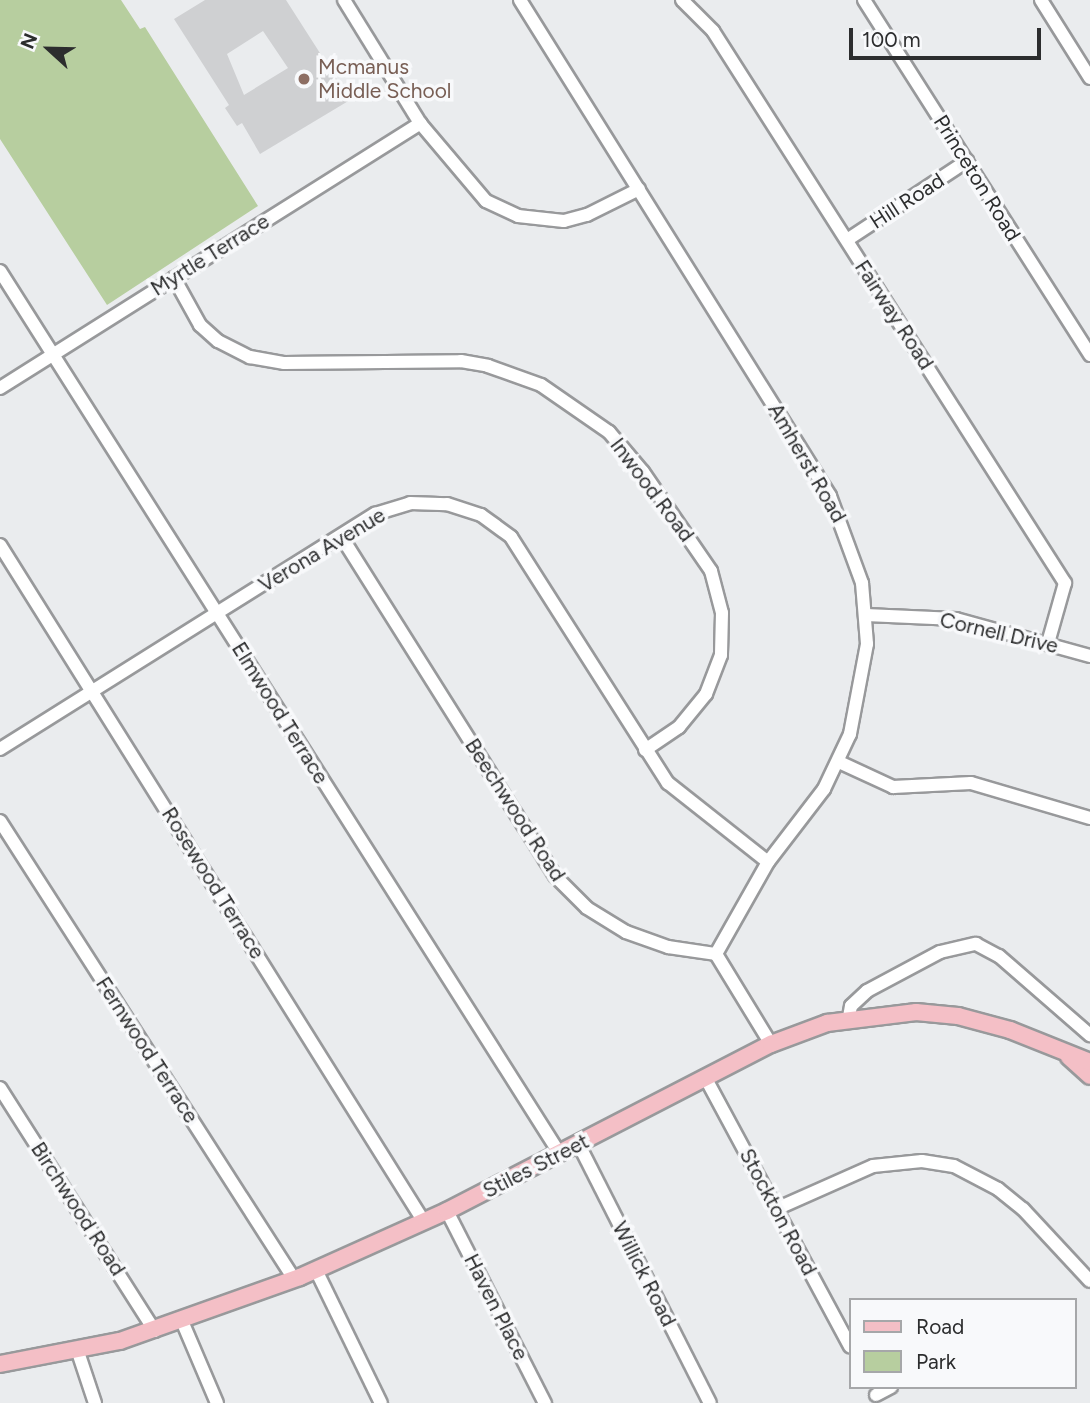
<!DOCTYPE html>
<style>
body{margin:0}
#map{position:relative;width:1090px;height:1403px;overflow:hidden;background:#eaecee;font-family:Figtree,sans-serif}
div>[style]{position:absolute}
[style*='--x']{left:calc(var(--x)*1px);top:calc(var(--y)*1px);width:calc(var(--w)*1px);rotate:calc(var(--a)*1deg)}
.green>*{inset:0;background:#b7ce9f}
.building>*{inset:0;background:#cfd0d2}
.roads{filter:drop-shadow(2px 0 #98999b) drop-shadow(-2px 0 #98999b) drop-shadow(0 2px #98999b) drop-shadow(0 -2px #98999b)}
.minor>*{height:12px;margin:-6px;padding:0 6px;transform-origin:6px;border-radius:6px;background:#fff}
.major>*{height:16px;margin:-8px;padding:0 8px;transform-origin:8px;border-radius:8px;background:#f4bfc6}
.dots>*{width:19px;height:19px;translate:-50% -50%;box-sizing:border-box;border:4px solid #f8f9fb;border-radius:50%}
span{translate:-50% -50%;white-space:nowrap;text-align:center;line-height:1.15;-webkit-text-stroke:7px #f8f9fb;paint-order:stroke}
.education-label{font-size:21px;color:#785e54}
.left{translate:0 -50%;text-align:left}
.street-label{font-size:21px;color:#2c2d2e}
.legend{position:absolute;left:849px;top:1298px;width:228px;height:91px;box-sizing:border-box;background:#f8f9fb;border:2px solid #a6a7a9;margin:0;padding:9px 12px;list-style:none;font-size:21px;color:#2c2d2e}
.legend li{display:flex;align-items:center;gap:14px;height:35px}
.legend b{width:35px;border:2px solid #a6a7a9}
.north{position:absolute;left:14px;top:14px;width:70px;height:70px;-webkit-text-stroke:5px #f8f9fb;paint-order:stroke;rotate:292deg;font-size:19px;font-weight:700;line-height:28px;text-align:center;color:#2c2d2e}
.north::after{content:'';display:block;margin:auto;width:24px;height:32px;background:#2c2d2e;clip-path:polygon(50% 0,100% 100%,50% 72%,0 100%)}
.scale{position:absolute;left:849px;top:28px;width:192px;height:32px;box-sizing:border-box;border:4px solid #2c2d2e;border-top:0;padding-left:9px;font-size:21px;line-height:24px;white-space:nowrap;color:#2c2d2e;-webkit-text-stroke:5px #f8f9fb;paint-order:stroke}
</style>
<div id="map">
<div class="green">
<i style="clip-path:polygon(0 0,121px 0,140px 29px,145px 27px,258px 206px,107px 305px,0 139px)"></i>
</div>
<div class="building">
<i style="clip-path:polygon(evenodd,205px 0,286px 0,350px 100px,260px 154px,242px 123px,237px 126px,225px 108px,229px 105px,174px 19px,205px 0,263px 31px,288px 68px,244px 95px,227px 54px,263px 31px)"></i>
</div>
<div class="roads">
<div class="minor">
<i style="--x:344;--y:0;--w:145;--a:58.3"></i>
<i style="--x:420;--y:123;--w:102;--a:49.8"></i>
<i style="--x:486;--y:201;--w:35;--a:25"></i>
<i style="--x:518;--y:216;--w:46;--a:6.2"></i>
<i style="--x:564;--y:221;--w:24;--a:-15"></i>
<i style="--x:587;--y:215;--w:58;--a:-26.6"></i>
<i style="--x:520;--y:0;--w:585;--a:57.99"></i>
<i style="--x:830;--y:496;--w:93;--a:69.8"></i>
<i style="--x:862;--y:583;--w:61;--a:85.3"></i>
<i style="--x:867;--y:644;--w:92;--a:100.7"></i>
<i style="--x:850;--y:734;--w:61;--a:115.3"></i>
<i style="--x:824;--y:789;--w:92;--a:127.5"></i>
<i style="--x:768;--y:862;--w:106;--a:119.5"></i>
<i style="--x:682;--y:0;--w:44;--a:45"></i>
<i style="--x:713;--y:31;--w:655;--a:57.48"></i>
<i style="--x:1065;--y:583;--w:62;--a:105.8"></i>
<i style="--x:864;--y:0;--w:421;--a:57.5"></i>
<i style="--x:1041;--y:0;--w:92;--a:57.9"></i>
<i style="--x:847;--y:240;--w:144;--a:-33.4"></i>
<i style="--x:0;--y:271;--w:1046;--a:57.62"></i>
<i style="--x:174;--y:278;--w:54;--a:61"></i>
<i style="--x:200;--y:325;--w:24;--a:42"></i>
<i style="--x:218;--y:341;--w:36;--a:27"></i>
<i style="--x:250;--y:357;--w:35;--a:10"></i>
<i style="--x:284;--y:363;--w:177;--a:-0.6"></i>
<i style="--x:461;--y:361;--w:27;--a:10"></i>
<i style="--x:488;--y:366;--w:56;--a:19.7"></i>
<i style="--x:541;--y:385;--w:83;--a:34.7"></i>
<i style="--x:609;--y:432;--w:52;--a:49.6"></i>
<i style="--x:643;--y:472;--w:120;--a:55.5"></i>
<i style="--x:711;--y:571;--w:43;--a:75.3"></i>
<i style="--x:722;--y:613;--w:42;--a:91.4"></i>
<i style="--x:721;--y:655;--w:42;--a:111"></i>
<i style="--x:706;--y:694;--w:43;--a:129.3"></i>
<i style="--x:679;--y:727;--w:41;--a:145.9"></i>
<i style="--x:0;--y:388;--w:497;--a:-32.2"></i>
<i style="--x:341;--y:536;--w:402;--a:57.8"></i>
<i style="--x:555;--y:876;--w:45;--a:45"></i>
<i style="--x:587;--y:908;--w:46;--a:31.6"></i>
<i style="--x:626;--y:932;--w:45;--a:19.7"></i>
<i style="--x:668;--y:947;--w:49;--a:8.3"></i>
<i style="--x:0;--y:545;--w:799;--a:57.94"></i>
<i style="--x:866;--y:615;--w:90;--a:2.5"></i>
<i style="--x:956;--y:619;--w:139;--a:15.4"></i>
<i style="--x:0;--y:749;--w:443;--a:-32.1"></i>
<i style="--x:375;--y:514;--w:37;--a:-17"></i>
<i style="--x:410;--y:503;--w:37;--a:2"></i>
<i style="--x:447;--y:504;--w:36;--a:18"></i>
<i style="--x:481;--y:515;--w:37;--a:36"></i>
<i style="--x:511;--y:537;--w:292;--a:57.5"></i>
<i style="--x:668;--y:783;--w:127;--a:38.3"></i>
<i style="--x:839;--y:762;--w:60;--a:24.8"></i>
<i style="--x:893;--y:787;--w:78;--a:-2.9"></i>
<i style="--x:971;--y:783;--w:124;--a:16.4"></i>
<i style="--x:0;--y:821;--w:544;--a:57.3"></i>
<i style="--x:716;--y:954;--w:105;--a:58.6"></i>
<i style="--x:849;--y:1017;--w:11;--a:-80"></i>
<i style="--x:851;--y:1006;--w:22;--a:-43"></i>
<i style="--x:867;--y:991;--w:83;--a:-28.1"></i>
<i style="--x:940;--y:952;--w:37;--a:-13"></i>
<i style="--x:976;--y:944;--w:26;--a:28"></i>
<i style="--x:999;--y:956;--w:121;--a:41"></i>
<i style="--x:705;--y:1077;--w:306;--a:61.7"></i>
<i style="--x:0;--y:1088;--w:288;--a:57.5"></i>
<i style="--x:579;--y:1145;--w:289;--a:63.1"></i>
<i style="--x:776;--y:1209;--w:106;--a:-23.9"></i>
<i style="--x:873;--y:1166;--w:49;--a:-5.8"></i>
<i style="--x:922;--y:1161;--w:32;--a:9"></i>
<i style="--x:954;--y:1166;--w:50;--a:27.6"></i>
<i style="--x:998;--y:1189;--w:32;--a:39"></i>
<i style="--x:1023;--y:1209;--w:98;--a:47.1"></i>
<i style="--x:447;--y:1211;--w:216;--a:63"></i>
<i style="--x:316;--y:1270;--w:148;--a:64"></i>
<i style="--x:182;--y:1321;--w:89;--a:66.9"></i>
<i style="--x:78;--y:1352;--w:54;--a:71.6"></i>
<i style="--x:876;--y:1395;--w:17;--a:-28"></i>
</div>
<div class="major">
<i style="--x:1069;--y:1057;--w:28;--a:42"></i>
<i style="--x:0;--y:1364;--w:122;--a:-10.9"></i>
<i style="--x:120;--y:1341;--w:191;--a:-19.6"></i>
<i style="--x:300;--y:1277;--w:161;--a:-24.2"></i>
<i style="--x:447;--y:1211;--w:365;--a:-27.3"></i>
<i style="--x:771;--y:1044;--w:60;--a:-20.6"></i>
<i style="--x:827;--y:1023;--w:90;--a:-7"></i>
<i style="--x:916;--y:1012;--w:42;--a:5.4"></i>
<i style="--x:958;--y:1016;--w:54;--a:15.1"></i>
<i style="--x:1010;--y:1030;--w:86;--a:21.8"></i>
</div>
</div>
<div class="dots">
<i style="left:304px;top:79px;background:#8d6e63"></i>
</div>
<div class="education-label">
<span class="left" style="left:318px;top:79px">Mcmanus<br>Middle School</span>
</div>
<div class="street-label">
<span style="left:977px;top:178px;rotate:58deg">Princeton Road</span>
<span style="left:907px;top:201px;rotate:-33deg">Hill Road</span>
<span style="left:210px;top:255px;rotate:-32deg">Myrtle Terrace</span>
<span style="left:894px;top:315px;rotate:57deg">Fairway Road</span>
<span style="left:807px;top:463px;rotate:60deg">Amherst Road</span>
<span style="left:652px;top:490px;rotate:53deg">Inwood Road</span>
<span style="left:322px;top:550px;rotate:-31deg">Verona Avenue</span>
<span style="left:999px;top:633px;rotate:13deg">Cornell Drive</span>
<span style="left:280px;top:713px;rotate:58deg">Elmwood Terrace</span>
<span style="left:515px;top:810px;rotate:57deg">Beechwood Road</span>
<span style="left:213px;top:883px;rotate:58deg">Rosewood Terrace</span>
<span style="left:147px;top:1050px;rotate:57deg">Fernwood Terrace</span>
<span style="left:536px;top:1166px;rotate:-27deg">Stiles Street</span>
<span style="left:78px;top:1209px;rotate:57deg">Birchwood Road</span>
<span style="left:778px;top:1212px;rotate:62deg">Stockton Road</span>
<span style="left:644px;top:1274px;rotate:63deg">Willick Road</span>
<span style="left:496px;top:1307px;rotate:63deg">Haven Place</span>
</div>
<ul class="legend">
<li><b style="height:9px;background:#f4bfc6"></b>Road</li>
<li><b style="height:19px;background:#b7ce9f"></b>Park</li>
</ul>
<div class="north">N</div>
<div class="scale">100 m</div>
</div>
